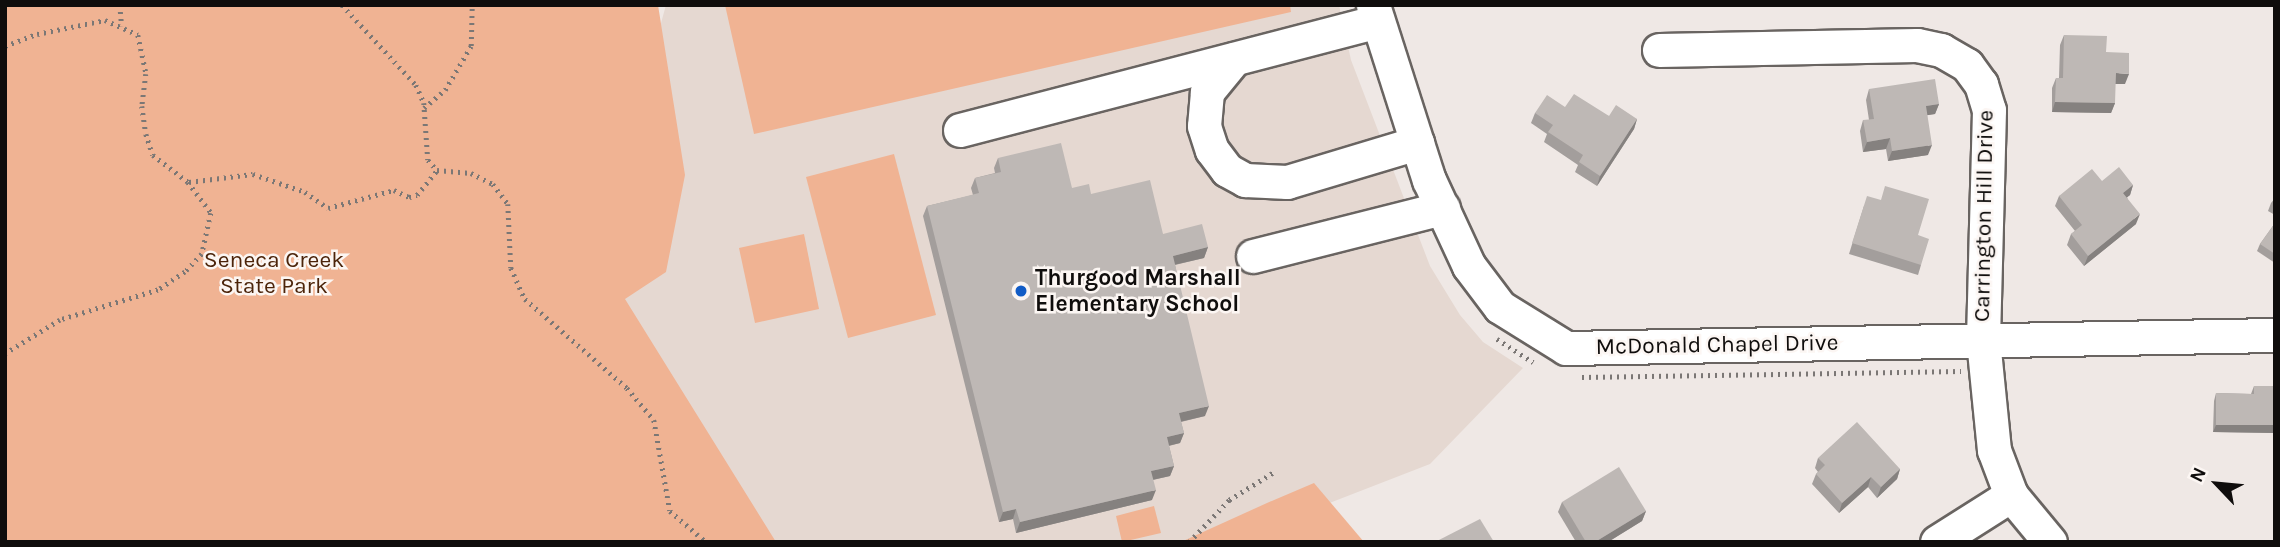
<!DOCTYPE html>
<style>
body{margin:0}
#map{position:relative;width:2280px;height:547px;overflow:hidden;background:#efe8e5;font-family:Karla,sans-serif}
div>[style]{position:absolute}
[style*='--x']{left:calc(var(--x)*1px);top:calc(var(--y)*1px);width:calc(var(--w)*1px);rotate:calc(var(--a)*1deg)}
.built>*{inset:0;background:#e5d8d1}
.green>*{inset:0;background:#f0b393}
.path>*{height:4.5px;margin-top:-2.25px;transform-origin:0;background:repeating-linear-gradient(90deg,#7b7775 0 2px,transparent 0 7px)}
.roads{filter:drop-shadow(2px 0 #696461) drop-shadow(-2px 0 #696461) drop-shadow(0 2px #696461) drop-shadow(0 -2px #696461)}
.minor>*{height:33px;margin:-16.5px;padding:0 16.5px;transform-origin:16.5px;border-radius:16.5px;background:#fff}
.wall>*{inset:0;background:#a39e9c}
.shaded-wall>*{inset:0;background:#85817f}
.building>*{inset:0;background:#beb8b5}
.dots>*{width:19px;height:19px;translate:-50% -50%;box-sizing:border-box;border:4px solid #fcf6f3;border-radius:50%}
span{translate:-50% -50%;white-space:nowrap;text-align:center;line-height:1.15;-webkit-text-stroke:5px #fcf6f3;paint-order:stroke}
.street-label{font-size:23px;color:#0f0d0c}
.park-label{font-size:23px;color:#4c240a}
.poi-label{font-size:23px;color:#0f0d0c;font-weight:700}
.left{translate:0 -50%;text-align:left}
.frame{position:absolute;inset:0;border:7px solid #0f0d0c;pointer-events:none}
.north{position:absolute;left:2182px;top:449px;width:70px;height:70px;-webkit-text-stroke:5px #fcf6f3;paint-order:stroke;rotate:296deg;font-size:19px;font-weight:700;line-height:28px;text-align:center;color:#0f0d0c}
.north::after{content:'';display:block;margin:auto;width:24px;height:32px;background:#0f0d0c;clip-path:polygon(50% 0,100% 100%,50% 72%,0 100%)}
</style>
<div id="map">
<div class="built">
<i style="clip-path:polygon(666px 5px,1339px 5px,1351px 60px,1430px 266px,1460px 315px,1483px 342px,1523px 368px,1430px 464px,1229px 542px,764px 542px,541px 208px,629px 139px)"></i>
</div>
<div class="green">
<i style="clip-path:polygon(5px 5px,658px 5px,685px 175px,666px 272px,625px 299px,776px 542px,5px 542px)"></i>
<i style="clip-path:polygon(725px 5px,1290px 5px,1291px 12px,754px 134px)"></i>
<i style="clip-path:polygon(894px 154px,936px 315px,848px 338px,806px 177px)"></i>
<i style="clip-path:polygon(804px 234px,819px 309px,755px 323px,739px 248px)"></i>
<i style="clip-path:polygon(1314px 483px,1364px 542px,1181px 542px,1267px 503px)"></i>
<i style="clip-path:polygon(1154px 506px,1161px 533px,1122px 542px,1116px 516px)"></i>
</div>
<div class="path">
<i style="--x:120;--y:5;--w:21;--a:85"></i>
<i style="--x:342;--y:5;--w:109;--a:47.2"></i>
<i style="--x:416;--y:85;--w:20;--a:66"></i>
<i style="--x:424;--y:103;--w:57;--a:86"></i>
<i style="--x:428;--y:160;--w:13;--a:48"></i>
<i style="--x:437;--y:170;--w:34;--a:5"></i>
<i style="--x:471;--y:173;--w:25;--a:27"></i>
<i style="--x:493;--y:184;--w:25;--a:53"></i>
<i style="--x:508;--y:204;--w:64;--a:87.3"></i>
<i style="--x:511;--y:268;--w:34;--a:66"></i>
<i style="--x:525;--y:299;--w:135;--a:41.1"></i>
<i style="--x:627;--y:388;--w:42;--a:49.8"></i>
<i style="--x:654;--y:420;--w:92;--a:80"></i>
<i style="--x:670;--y:511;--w:48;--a:40.7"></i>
<i style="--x:5;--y:46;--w:34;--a:-21"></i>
<i style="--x:37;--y:34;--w:69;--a:-11.6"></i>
<i style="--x:105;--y:20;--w:36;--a:24"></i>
<i style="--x:138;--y:35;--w:40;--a:78"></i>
<i style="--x:146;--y:74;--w:32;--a:97"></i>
<i style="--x:142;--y:106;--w:28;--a:82"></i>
<i style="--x:146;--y:134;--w:22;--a:72"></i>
<i style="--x:153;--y:155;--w:44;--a:37.6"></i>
<i style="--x:188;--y:182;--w:39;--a:53"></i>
<i style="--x:211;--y:213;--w:42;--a:102.4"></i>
<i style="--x:202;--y:254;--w:25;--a:133"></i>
<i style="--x:185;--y:272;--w:32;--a:146"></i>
<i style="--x:158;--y:290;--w:102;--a:163"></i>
<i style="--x:60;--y:320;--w:65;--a:148.3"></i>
<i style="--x:424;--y:108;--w:28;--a:-41"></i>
<i style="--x:445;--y:90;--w:51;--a:-59.4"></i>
<i style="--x:471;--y:46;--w:41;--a:-88.6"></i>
<i style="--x:189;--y:182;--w:64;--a:-7.1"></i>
<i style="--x:253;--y:174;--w:55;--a:19.1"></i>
<i style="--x:305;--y:192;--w:28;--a:35"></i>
<i style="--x:328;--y:208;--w:68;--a:-15.3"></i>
<i style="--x:394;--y:190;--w:17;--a:25"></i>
<i style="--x:409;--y:197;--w:8;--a:-14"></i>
<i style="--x:417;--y:195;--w:32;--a:-51"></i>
<i style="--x:1497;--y:339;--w:43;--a:32.6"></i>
<i style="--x:1582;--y:377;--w:379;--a:-0.9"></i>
<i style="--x:1189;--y:542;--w:58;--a:-46.4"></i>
<i style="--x:1229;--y:500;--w:53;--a:-31.9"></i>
</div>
<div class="roads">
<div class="minor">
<i style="--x:1373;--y:5;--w:184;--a:72.3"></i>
<i style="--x:1429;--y:180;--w:95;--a:65.1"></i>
<i style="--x:1469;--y:266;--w:51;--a:52.9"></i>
<i style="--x:1500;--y:307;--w:78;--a:31.8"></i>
<i style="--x:1566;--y:348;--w:709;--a:-1.05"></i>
<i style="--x:1659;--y:50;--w:258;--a:-1.1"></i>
<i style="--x:1917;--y:45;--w:25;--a:12"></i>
<i style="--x:1941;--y:50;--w:30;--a:30"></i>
<i style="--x:1967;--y:65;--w:24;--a:54"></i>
<i style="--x:1981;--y:84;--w:27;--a:73"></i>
<i style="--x:1989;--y:110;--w:230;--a:91.5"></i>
<i style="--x:1983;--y:340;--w:111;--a:84.3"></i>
<i style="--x:1994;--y:450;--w:48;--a:69.3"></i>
<i style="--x:2011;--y:495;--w:61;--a:50.3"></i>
<i style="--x:1234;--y:59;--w:43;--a:129.3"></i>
<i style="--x:1207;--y:92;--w:34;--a:95"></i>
<i style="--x:1204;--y:126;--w:25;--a:72"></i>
<i style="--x:1212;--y:150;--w:25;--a:53"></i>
<i style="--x:1227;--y:170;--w:21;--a:29"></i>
<i style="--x:1245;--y:180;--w:42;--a:2.7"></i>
<i style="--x:1287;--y:182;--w:136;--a:-16.7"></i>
<i style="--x:960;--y:130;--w:429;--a:-14.6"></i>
<i style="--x:1253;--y:256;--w:196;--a:-14.2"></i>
<i style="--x:1937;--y:542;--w:88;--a:-32.4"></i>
</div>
</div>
<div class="wall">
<i style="clip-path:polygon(2064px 35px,2106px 52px,2125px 84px,2115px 84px,2115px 103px,2111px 113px,2052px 112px,2052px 88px,2056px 78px,2059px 78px,2060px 45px)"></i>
<i style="clip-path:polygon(1869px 89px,1939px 104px,1935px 114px,1927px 115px,1928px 155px,1888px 161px,1886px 149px,1863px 152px,1860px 131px,1863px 120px,1869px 120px,1866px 100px)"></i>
<i style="clip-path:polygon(1565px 107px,1609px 116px,1637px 119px,1634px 129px,1597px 186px,1575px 172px,1578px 165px,1544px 142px,1547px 134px,1531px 123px,1535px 113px)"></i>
<i style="clip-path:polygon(998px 158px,1072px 188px,1091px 194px,1163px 234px,1208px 247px,1204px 258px,1175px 265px,1205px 416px,1181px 422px,1184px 433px,1180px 443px,1169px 446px,1174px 466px,1170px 476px,1153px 480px,1152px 500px,1016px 533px,1013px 519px,999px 522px,923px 216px,927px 206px,973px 195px,971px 188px,975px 178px,995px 173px,994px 168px)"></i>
<i style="clip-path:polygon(2102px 181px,2133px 185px,2130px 195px,2127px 197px,2136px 224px,2084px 266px,2067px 245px,2071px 234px,2075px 231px,2055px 206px,2059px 196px)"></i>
<i style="clip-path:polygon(2275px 198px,2275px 215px,2268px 211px,2271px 203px)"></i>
<i style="clip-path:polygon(1880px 200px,1918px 235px,1921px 265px,1918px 275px,1849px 254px,1864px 206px)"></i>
<i style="clip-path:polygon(2275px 223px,2275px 263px,2257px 251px,2260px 244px)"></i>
<i style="clip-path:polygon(2254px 386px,2275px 386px,2275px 433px,2213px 432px,2214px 401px,2216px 393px,2251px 394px)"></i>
<i style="clip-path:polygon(1818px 458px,1900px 469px,1897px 479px,1877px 498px,1868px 487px,1839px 513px,1812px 484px,1816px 474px,1818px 472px,1815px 468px)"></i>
<i style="clip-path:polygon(1562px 502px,1646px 511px,1642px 521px,1608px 542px,1576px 542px,1558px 512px)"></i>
</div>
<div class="shaded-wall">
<i style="clip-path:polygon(2116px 73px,2129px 74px,2125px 84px,2112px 84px)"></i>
<i style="clip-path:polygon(2055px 102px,2115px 103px,2111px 113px,2052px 112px)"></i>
<i style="clip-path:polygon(1939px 104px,1935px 114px,1922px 116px,1926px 106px)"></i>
<i style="clip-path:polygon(1637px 119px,1634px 129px,1597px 186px,1600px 176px)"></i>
<i style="clip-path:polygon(1890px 138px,1886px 149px,1863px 152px,1867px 142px)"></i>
<i style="clip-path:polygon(1932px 145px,1928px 155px,1888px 161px,1892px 151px)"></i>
<i style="clip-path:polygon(2133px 185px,2130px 195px,2120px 203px,2123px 193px)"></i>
<i style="clip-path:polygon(2140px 214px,2136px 224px,2084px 266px,2088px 256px)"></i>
<i style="clip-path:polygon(1208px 247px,1204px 258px,1169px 266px,1173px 256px)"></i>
<i style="clip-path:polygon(1209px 406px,1205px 416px,1175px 423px,1179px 413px)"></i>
<i style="clip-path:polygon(2216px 425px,2275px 425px,2275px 433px,2213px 432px)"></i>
<i style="clip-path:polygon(1184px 433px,1180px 443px,1163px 447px,1167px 437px)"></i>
<i style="clip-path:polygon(1174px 466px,1170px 476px,1147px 481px,1151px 471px)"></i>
<i style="clip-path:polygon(1900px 469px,1897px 479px,1877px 498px,1881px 487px)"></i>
<i style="clip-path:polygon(1871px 477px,1868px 487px,1839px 513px,1842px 503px)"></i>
<i style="clip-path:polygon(1156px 490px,1152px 500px,1016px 533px,1020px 522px)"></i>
<i style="clip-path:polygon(1016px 509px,1013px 519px,999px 522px,1003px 512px)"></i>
<i style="clip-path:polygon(1646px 511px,1642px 521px,1608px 542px,1595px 542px)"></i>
</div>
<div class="building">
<i style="clip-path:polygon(2064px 35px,2107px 36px,2106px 52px,2129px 53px,2129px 74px,2116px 73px,2115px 103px,2055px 102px,2056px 78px,2063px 78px)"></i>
<i style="clip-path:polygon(1935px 79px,1939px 104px,1926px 106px,1932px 145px,1892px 151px,1890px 138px,1867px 142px,1863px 120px,1874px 119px,1869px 89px)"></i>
<i style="clip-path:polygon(1574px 94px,1609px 116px,1616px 105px,1637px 119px,1600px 176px,1579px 162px,1583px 155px,1548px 132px,1553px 125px,1535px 113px,1547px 95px,1565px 107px)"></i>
<i style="clip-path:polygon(1061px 143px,1072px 188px,1089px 184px,1091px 194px,1150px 180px,1163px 234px,1202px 224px,1208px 247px,1173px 256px,1209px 406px,1179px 413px,1184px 433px,1167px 437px,1174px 466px,1151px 471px,1156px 490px,1020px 522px,1016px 509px,1003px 512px,927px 206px,979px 193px,975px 178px,1001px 172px,998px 158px)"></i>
<i style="clip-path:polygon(2119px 167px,2133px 185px,2123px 193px,2140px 214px,2088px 256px,2071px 234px,2082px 225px,2059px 196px,2092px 169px,2102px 181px)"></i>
<i style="clip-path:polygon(1885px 186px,1929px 199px,1918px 235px,1929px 239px,1921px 265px,1852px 243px,1867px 196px,1881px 200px)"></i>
<i style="clip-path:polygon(2275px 223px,2275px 254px,2260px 244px)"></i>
<i style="clip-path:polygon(2254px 386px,2275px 386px,2275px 425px,2216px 425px,2216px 393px,2254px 394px)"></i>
<i style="clip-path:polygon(1857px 422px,1900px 469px,1881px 487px,1871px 477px,1842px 503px,1816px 474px,1825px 465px,1818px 458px)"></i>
<i style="clip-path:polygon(1619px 467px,1646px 511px,1595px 542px,1586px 542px,1562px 502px)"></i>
<i style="clip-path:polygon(1480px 519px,1494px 542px,1435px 542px)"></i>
</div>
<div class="dots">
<i style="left:1021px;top:291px;background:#125cc6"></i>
</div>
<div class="street-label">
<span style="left:1984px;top:216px;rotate:-89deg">Carrington Hill Drive</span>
<span style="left:1717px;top:345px;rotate:-1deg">McDonald Chapel Drive</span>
</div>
<div class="park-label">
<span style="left:274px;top:273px">Seneca Creek<br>State Park</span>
</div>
<div class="poi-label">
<span class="left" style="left:1035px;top:291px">Thurgood Marshall<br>Elementary School</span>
</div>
<div class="frame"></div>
<div class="north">N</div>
</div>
